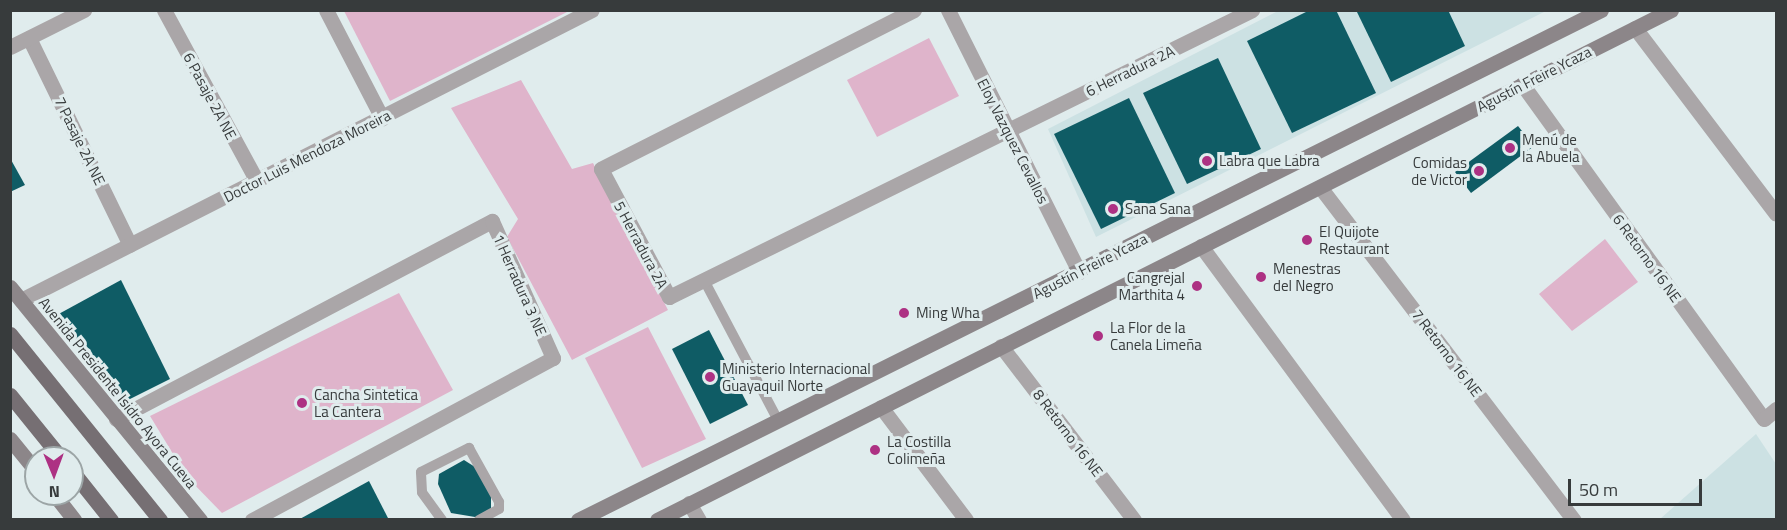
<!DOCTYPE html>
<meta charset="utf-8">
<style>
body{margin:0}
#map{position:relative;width:1787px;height:530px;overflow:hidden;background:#e0eced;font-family:"Titillium Web",sans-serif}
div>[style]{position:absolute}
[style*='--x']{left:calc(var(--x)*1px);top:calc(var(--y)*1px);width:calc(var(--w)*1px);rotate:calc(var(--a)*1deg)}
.built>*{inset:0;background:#cce1e3}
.green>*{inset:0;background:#dfb4cb}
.building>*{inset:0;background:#0f5c65}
.service>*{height:10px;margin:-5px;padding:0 5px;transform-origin:5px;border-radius:5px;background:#aaa6a8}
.minor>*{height:15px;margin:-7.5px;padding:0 7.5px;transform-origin:7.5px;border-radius:7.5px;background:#aaa6a8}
.secondary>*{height:15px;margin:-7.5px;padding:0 7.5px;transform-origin:7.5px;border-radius:7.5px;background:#8c8689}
.primary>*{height:15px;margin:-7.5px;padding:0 7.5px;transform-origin:7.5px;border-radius:7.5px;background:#766f73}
.dots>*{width:16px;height:16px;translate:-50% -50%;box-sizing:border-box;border:3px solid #e0eced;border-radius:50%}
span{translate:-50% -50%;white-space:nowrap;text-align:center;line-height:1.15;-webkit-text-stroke:6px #e0eced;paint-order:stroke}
.street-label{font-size:15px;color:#373b3c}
.poi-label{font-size:15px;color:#373b3c}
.left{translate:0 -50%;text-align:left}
.right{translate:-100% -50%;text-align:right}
.frame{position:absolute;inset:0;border:12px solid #373b3c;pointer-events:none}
.north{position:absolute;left:24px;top:446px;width:60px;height:60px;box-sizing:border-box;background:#e0eced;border:2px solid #9ca5a6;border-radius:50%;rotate:179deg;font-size:16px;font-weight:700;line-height:24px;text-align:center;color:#373b3c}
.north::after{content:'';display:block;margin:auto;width:21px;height:27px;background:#ad3183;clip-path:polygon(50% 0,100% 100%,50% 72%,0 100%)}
.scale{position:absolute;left:1568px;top:479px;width:134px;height:27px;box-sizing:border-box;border:3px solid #373b3c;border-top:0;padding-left:8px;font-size:18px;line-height:21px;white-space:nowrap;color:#373b3c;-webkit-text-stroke:4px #e0eced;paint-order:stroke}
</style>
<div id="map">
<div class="built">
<i style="clip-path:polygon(1278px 11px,1546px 11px,1096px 237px,1048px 129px)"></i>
<i style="clip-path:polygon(1756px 434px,1776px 464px,1776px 519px,1660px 519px)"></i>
</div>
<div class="green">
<i style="clip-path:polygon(344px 11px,569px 11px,390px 101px)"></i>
<i style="clip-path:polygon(929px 38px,959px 96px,877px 137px,847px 80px)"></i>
<i style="clip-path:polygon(521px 80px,572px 169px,593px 163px,668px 310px,572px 360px,507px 237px,518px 219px,451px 108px)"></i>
<i style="clip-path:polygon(1605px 239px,1638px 282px,1572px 331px,1539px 294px)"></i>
<i style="clip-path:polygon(399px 293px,453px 390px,222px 513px,187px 477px,150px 416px)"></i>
<i style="clip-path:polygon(648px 327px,706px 439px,642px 468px,585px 358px)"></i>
</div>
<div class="building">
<i style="clip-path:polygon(1310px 10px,1336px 10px,1376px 93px,1292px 133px,1247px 41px)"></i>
<i style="clip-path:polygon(1356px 10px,1448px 10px,1465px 46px,1391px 82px)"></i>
<i style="clip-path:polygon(1218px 58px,1261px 149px,1187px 184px,1143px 93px)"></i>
<i style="clip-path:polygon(1129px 98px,1175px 193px,1101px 229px,1054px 134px)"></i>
<i style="clip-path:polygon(1518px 126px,1534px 146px,1471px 193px,1455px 172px)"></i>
<i style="clip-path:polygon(10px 158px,25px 185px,10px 192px)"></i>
<i style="clip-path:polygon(121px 280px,170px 379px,124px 402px,55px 316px)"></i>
<i style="clip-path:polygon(709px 330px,748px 405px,710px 424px,672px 349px)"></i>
<i style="clip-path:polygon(464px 460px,475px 467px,491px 492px,491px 509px,481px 518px,451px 513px,438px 484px,439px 474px)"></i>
<i style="clip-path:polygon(369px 481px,389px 520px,298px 520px)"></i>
</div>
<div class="service">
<i style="--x:704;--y:280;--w:161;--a:62.2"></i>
<i style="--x:442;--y:520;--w:34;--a:-126"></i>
<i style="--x:422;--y:492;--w:20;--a:-93"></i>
<i style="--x:421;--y:472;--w:54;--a:-26.6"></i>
<i style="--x:469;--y:448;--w:62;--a:60.9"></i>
<i style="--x:499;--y:502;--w:7;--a:90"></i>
<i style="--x:499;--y:509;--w:23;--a:151"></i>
</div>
<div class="minor">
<i style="--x:164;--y:10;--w:195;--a:61.5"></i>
<i style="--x:326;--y:10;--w:122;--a:62.6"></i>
<i style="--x:914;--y:10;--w:351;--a:153.1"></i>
<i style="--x:601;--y:169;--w:145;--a:62"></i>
<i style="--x:669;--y:297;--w:650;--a:-26.21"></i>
<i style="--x:948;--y:10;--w:293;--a:63.4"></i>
<i style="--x:1635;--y:28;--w:233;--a:52.8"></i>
<i style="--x:29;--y:38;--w:230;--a:64"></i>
<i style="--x:10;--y:47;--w:83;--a:-26.6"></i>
<i style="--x:1522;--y:84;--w:413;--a:54.2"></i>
<i style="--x:1764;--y:419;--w:16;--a:-40"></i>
<i style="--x:1320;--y:187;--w:419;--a:52.7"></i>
<i style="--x:1201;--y:246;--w:340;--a:53.6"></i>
<i style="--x:21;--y:300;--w:640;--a:-26.93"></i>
<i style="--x:1001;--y:346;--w:219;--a:52.6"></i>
<i style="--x:881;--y:407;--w:141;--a:53"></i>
<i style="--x:116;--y:419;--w:425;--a:-27.8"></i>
<i style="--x:492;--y:221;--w:150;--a:66"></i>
<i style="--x:553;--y:358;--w:342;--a:151.7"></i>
<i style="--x:689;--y:503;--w:20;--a:60"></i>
</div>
<div class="secondary">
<i style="--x:10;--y:287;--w:301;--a:50.8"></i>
<i style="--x:10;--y:439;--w:41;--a:50.9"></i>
<i style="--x:54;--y:494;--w:33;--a:52"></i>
<i style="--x:578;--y:520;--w:1143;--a:-26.5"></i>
<i style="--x:657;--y:520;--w:1135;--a:-26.7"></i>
</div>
<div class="primary">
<i style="--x:10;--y:334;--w:239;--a:51.1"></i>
<i style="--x:10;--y:395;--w:81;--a:51"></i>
<i style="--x:72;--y:471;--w:63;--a:51.5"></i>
</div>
<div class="dots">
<i style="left:1510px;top:148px;background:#ad3183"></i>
<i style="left:1207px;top:161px;background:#ad3183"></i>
<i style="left:1479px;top:171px;background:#ad3183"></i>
<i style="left:1113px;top:209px;background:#ad3183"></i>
<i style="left:1307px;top:240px;background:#ad3183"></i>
<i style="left:1261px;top:277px;background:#ad3183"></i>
<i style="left:1197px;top:286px;background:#ad3183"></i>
<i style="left:904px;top:313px;background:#ad3183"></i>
<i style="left:1098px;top:336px;background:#ad3183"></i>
<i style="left:710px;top:377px;background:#ad3183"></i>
<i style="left:302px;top:403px;background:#ad3183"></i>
<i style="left:875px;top:450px;background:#ad3183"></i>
</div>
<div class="street-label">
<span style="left:1130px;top:71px;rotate:-26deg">6 Herradura 2A</span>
<span style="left:1534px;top:79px;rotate:-27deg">Agustín Freire Ycaza</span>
<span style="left:210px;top:96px;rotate:62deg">6 Pasaje 2A NE</span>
<span style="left:80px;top:141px;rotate:64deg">7 Pasaje 2A NE</span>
<span style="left:1013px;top:141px;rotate:63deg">Eloy Vazquez Cevallos</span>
<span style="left:307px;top:156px;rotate:-27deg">Doctor Luis Mendoza Moreira</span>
<span style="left:641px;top:245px;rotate:62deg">5 Herradura 2A</span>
<span style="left:1647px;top:258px;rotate:54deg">6 Retorno 16 NE</span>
<span style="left:1090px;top:266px;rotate:-27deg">Agustín Freire Ycaza</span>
<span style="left:520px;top:285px;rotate:66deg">1 Herradura 3 NE</span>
<span style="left:1447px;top:353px;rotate:53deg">7 Retorno 16 NE</span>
<span style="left:118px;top:393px;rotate:51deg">Avenida Presidente Isidro Ayora Cueva</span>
<span style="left:1068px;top:433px;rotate:53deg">8 Retorno 16 NE</span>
</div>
<div class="poi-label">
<span class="left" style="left:1522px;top:148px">Menú de<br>la Abuela</span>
<span class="left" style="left:1219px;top:161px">Labra que Labra</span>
<span class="right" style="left:1467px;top:171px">Comidas<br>de Victor</span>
<span class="left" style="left:1125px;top:209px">Sana Sana</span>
<span class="left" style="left:1319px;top:240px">El Quijote<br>Restaurant</span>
<span class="left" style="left:1273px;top:277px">Menestras<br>del Negro</span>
<span class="right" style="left:1185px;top:286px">Cangrejal<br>Marthita 4</span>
<span class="left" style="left:916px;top:313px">Ming Wha</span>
<span class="left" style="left:1110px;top:336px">La Flor de la<br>Canela Limeña</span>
<span class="left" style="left:722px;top:377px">Ministerio Internacional<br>Guayaquil Norte</span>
<span class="left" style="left:314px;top:403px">Cancha Sintetica<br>La Cantera</span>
<span class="left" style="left:887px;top:450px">La Costilla<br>Colimeña</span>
</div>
<div class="frame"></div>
<div class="north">N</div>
<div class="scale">50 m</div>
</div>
